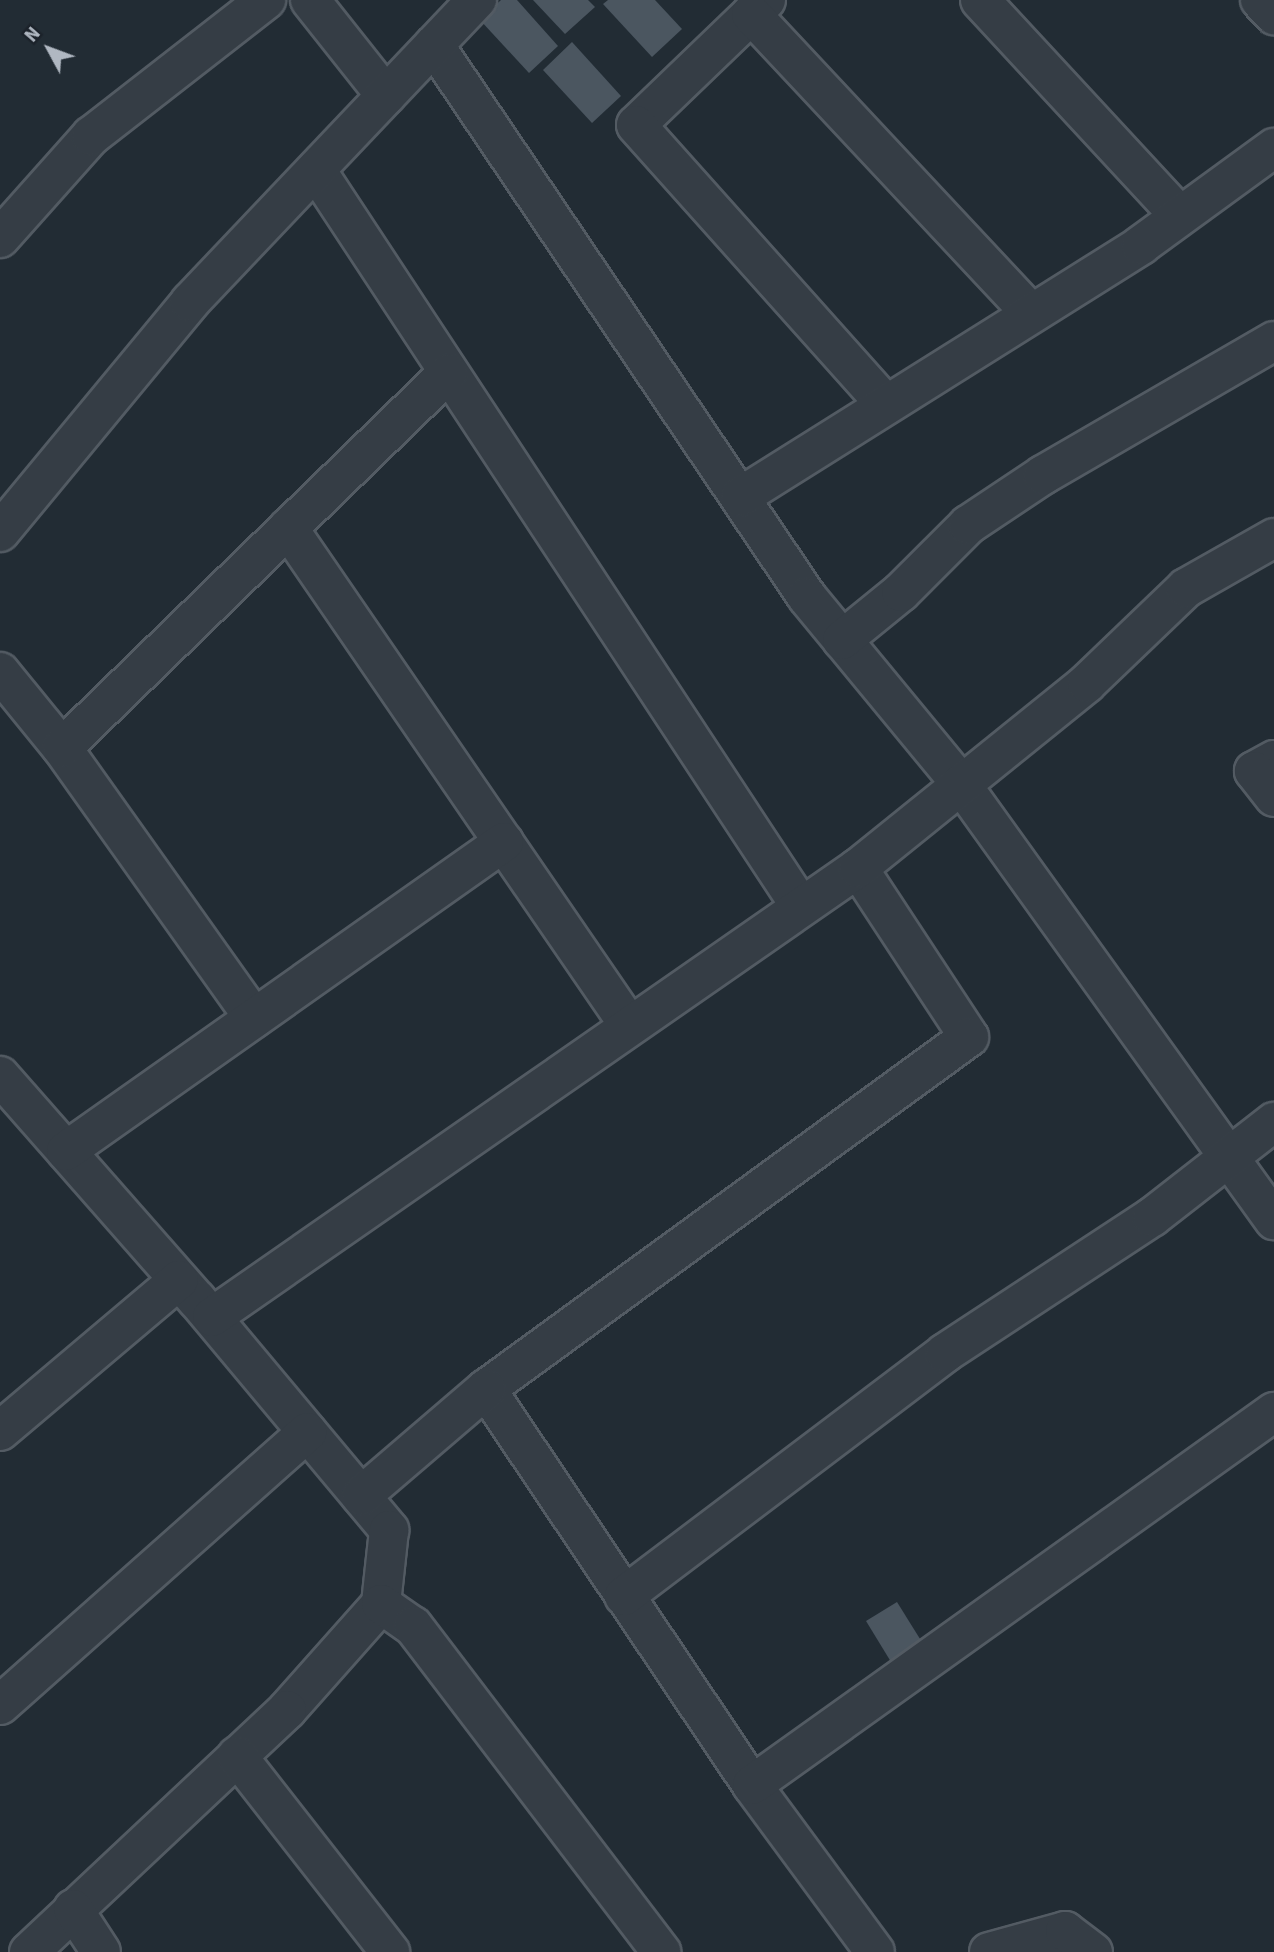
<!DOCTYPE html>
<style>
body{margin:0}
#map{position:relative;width:1274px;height:1952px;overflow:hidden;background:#222c34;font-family:"Source Sans 3",sans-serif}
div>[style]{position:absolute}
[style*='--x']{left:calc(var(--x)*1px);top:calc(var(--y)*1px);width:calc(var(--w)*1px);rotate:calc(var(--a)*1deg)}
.building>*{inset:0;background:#4b5660}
.roads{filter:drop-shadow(2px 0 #535b63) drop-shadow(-2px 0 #535b63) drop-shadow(0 2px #535b63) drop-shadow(0 -2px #535b63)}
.minor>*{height:38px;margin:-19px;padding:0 19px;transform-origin:19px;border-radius:19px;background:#353d45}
span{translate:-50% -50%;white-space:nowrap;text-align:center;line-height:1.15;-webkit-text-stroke:5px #1b222a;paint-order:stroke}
.north{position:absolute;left:14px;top:14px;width:70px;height:70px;-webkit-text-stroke:5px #1b222a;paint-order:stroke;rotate:311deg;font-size:19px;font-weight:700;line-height:28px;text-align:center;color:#b0b8c2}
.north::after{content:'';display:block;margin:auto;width:24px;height:32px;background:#b0b8c2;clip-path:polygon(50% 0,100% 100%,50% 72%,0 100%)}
</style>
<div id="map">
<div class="building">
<i style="clip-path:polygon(501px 0,517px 0,558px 46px,529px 73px,480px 20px)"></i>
<i style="clip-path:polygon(533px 0,588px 0,595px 7px,565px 34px)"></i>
<i style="clip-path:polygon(608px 0,655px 0,682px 29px,652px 57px,603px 4px)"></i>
<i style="clip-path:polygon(572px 42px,621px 96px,592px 123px,543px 70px)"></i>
<i style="clip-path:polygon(897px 1602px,930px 1655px,899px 1675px,866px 1621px)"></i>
</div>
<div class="roads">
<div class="minor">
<i style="--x:310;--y:0;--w:122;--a:51.6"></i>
<i style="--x:766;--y:0;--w:180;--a:136.1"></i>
<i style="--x:636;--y:125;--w:375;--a:48.2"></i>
<i style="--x:980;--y:0;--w:294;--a:47.2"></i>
<i style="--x:1260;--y:0;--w:21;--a:47"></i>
<i style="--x:751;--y:14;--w:410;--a:46.9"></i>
<i style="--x:434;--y:45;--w:666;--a:55.95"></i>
<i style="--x:807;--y:597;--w:242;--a:50.5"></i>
<i style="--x:961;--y:784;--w:537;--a:54.33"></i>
<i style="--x:316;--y:170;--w:882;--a:56.65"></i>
<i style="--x:0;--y:238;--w:137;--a:-48.3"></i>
<i style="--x:91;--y:136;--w:222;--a:-37.9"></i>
<i style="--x:740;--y:497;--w:474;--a:-32.1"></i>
<i style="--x:1141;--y:245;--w:165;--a:-36.1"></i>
<i style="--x:288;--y:528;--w:603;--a:55.55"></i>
<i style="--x:0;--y:532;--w:298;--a:-50.4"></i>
<i style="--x:190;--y:302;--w:417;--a:-46.5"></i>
<i style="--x:842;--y:640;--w:76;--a:-39.1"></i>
<i style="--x:901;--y:592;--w:95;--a:-45"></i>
<i style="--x:968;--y:525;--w:90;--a:-33.7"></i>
<i style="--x:1043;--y:475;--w:267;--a:-30.1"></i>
<i style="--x:0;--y:672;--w:98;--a:50.8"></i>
<i style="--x:1274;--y:760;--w:23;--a:151"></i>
<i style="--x:1254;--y:771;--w:33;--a:52"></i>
<i style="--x:858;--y:868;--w:202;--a:56.7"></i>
<i style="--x:969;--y:1037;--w:598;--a:143.92"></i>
<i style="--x:486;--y:1389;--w:477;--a:56.1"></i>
<i style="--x:752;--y:1785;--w:207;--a:53.6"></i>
<i style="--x:254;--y:1018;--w:331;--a:-125.4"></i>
<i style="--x:62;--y:748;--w:538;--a:-44.17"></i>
<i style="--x:0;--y:1076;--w:298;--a:48.7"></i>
<i style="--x:197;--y:1300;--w:300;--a:50.1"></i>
<i style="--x:389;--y:1530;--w:74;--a:96.2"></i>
<i style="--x:381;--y:1604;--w:142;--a:131.6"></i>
<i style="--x:287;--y:1710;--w:354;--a:136.8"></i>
<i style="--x:66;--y:1151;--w:536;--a:-35.2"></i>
<i style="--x:212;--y:1317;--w:787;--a:-34.8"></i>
<i style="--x:858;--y:868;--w:294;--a:-38.9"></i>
<i style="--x:1087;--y:683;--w:137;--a:-43.8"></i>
<i style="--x:1186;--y:588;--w:101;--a:-29.6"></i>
<i style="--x:0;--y:1431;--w:234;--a:-40.2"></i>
<i style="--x:361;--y:1496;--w:165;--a:-40.6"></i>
<i style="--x:624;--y:1596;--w:403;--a:-37.1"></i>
<i style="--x:945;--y:1353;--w:248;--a:-33.3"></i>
<i style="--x:1152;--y:1217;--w:155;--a:-37.9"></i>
<i style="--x:381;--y:1604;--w:39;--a:35"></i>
<i style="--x:413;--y:1626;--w:410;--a:52.7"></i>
<i style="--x:0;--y:1705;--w:411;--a:-41.6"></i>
<i style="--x:237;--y:1756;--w:249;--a:52"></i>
<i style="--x:752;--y:1785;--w:642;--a:-35.55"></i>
<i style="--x:73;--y:1909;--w:51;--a:56.9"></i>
<i style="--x:989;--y:1952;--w:79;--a:-15.4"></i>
<i style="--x:1065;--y:1931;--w:35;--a:37"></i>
</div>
</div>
<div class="north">N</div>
</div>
